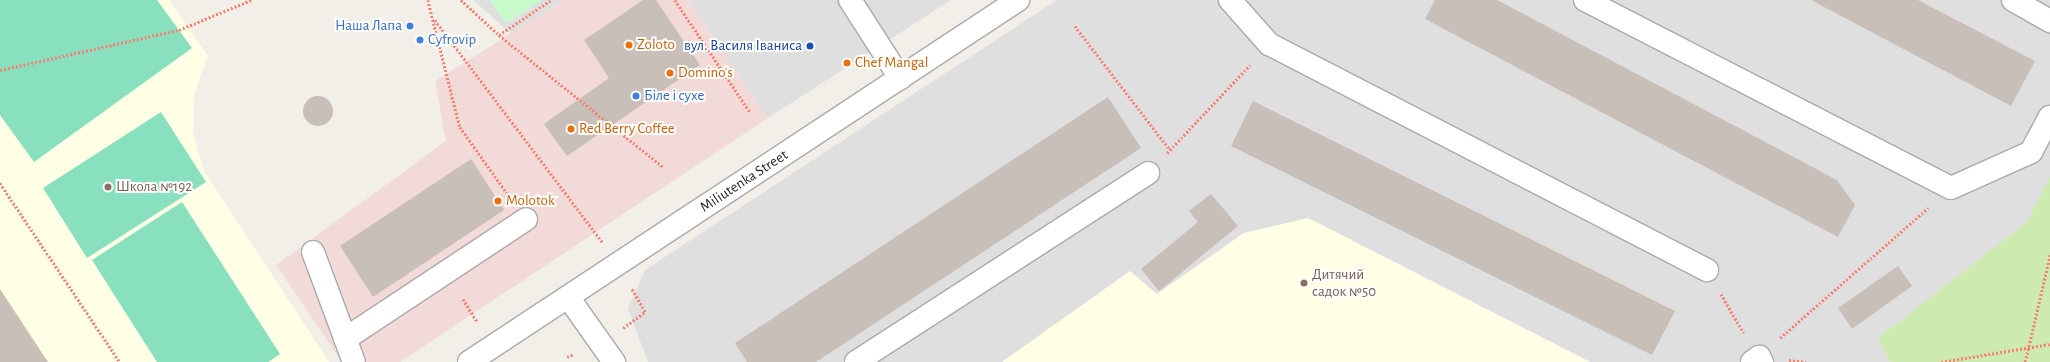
<!DOCTYPE html>
<meta charset="utf-8">
<style>
body{margin:0}
#map{position:relative;width:2050px;height:362px;overflow:hidden;background:#f2efe9;font-family:"Alegreya Sans",sans-serif}
div>[style]{position:absolute}
[style*='--x']{left:calc(var(--x)*1px);top:calc(var(--y)*1px);width:calc(var(--w)*1px);rotate:calc(var(--a)*1deg)}
.residential>*{inset:0;background:#e0dfdf}
.commercial>*{inset:0;background:#f2dad9}
.education>*{inset:0;background:#ffffe5}
.grass>*{inset:0;background:#cdebb0}
.park>*{inset:0;background:#c8facc}
.pitch>*{inset:0;background:#88e0be}
.building>*{inset:0;background:#c7bfb8}
.round{border-radius:50%}
.path>*{height:2.5px;margin-top:-1.25px;transform-origin:0;background:repeating-linear-gradient(90deg,#fa8072 0 2px,transparent 0 4px)}
.roads{filter:drop-shadow(1px 0 #a9a9a9) drop-shadow(-1px 0 #a9a9a9) drop-shadow(0 1px #a9a9a9) drop-shadow(0 -1px #a9a9a9)}
.minor>*{height:22px;margin:-11px;padding:0 11px;transform-origin:11px;border-radius:11px;background:#fff}
.dots>*{width:11px;height:11px;translate:-50% -50%;box-sizing:border-box;border:2px solid #fff;border-radius:50%}
span{translate:-50% -50%;white-space:nowrap;text-align:center;line-height:1.15;-webkit-text-stroke:4px #fff;paint-order:stroke}
.shop-label{font-size:15px;color:#366cbe}
.right{translate:-100% -50%;text-align:right}
.left{translate:0 -50%;text-align:left}
.food-label{font-size:15px;color:#c56008}
.transit-label{font-size:15px;color:#164399}
.street-label{font-size:15px;color:#222}
.education-label{font-size:15px;color:#785e54}
</style>
<div id="map">
<div class="residential">
<i style="clip-path:polygon(473px 0,564px 0,511px 34px)"></i>
<i style="clip-path:polygon(688px 0,951px 0,768px 118px)"></i>
<i style="clip-path:polygon(1057px 0,2050px 0,2050px 362px,1590px 362px,1308px 218px,1244px 233px,1157px 294px,1130px 272px,1002px 362px,648px 362px,628px 309px,645px 270px)"></i>
</div>
<div class="commercial">
<i style="clip-path:polygon(564px 0,688px 0,768px 118px,400px 362px,342px 362px,276px 265px,446px 141px,435px 81px)"></i>
</div>
<div class="education">
<i style="clip-path:polygon(0 0,169px 0,208px 56px,194px 94px,193px 134px,204px 171px,329px 362px,0 362px)"></i>
<i style="clip-path:polygon(1308px 218px,1590px 362px,1002px 362px,1130px 271px,1157px 294px,1244px 233px)"></i>
</div>
<div class="grass">
<i style="clip-path:polygon(2050px 176px,2050px 362px,1890px 362px,1878px 338px,2027px 222px)"></i>
</div>
<div class="park">
<i style="clip-path:polygon(490px 0,542px 0,506px 24px)"></i>
</div>
<div class="pitch">
<i style="clip-path:polygon(0 0,157px 0,192px 48px,34px 162px,0 115px)"></i>
<i style="clip-path:polygon(161px 112px,206px 182px,87px 258px,43px 188px)"></i>
<i style="clip-path:polygon(182px 202px,280px 354px,268px 362px,157px 362px,92px 260px)"></i>
</div>
<div class="building">
<i style="clip-path:polygon(643px 0,656px 0,700px 65px,567px 156px,544px 124px,609px 78px,584px 40px)"></i>
<i style="clip-path:polygon(1435px 0,1497px 0,1837px 180px,1855px 205px,1838px 237px,1425px 19px)"></i>
<i style="clip-path:polygon(1811px 0,1918px 0,2035px 61px,2011px 106px)"></i>
<i class="round" style="left:303px;top:96px;width:30px;height:30px"></i>
<i style="clip-path:polygon(1108px 97px,1141px 148px,816px 362px,747px 362px,735px 343px)"></i>
<i style="clip-path:polygon(1253px 101px,1675px 311px,1652px 355px,1231px 146px)"></i>
<i style="clip-path:polygon(471px 159px,504px 210px,373px 297px,340px 246px)"></i>
<i style="clip-path:polygon(1211px 194px,1238px 226px,1159px 291px,1141px 269px,1198px 222px,1189px 211px)"></i>
<i style="clip-path:polygon(1898px 266px,1912px 286px,1852px 329px,1838px 308px)"></i>
<i style="clip-path:polygon(0 289px,48px 362px,0 362px)"></i>
</div>
<div class="path">
<i style="--x:428;--y:0;--w:131;--a:75.9"></i>
<i style="--x:460;--y:127;--w:85;--a:54.6"></i>
<i style="--x:461;--y:0;--w:52;--a:42.6"></i>
<i style="--x:499;--y:35;--w:211;--a:38.8"></i>
<i style="--x:675;--y:0;--w:135;--a:56.2"></i>
<i style="--x:435;--y:20;--w:278;--a:53"></i>
<i style="--x:1075;--y:26;--w:156;--a:52.5"></i>
<i style="--x:499;--y:35;--w:63;--a:-33.9"></i>
<i style="--x:0;--y:70;--w:183;--a:-12.6"></i>
<i style="--x:179;--y:30;--w:78;--a:-22.6"></i>
<i style="--x:1167;--y:153;--w:121;--a:-46.7"></i>
<i style="--x:0;--y:183;--w:216;--a:56.2"></i>
<i style="--x:1721;--y:294;--w:45;--a:59.5"></i>
<i style="--x:463;--y:299;--w:28;--a:58"></i>
<i style="--x:623;--y:328;--w:27;--a:-36"></i>
<i style="--x:645;--y:312;--w:28;--a:-120"></i>
<i style="--x:1780;--y:338;--w:197;--a:-41.3"></i>
<i style="--x:567;--y:357;--w:8;--a:-23"></i>
<i style="--x:1789;--y:360;--w:17;--a:7"></i>
<i style="--x:1941;--y:362;--w:110;--a:-9.4"></i>
<i style="--x:2025;--y:362;--w:110;--a:-76.8"></i>
</div>
<div class="roads">
<div class="minor">
<i style="--x:850;--y:0;--w:93;--a:57.3"></i>
<i style="--x:1230;--y:0;--w:59;--a:48.4"></i>
<i style="--x:1269;--y:44;--w:493;--a:27.3"></i>
<i style="--x:1585;--y:0;--w:411;--a:27.2"></i>
<i style="--x:1951;--y:188;--w:88;--a:-24.2"></i>
<i style="--x:2031;--y:152;--w:40;--a:-62"></i>
<i style="--x:2013;--y:0;--w:43;--a:29.6"></i>
<i style="--x:313;--y:252;--w:117;--a:69.6"></i>
<i style="--x:568;--y:297;--w:80;--a:54.7"></i>
<i style="--x:345;--y:339;--w:217;--a:-33.5"></i>
<i style="--x:469;--y:362;--w:658;--a:-33.4"></i>
<i style="--x:856;--y:362;--w:348;--a:-32.9"></i>
<i style="--x:1752;--y:362;--w:9;--a:-36"></i>
<i style="--x:1759;--y:357;--w:6;--a:59"></i>
</div>
</div>
<div class="dots">
<i style="left:410px;top:26px;background:#3f7fe0"></i>
<i style="left:420px;top:40px;background:#3f7fe0"></i>
<i style="left:629px;top:45px;background:#e8710a"></i>
<i style="left:810px;top:46px;background:#1a4fb4"></i>
<i style="left:847px;top:63px;background:#e8710a"></i>
<i style="left:670px;top:73px;background:#e8710a"></i>
<i style="left:636px;top:96px;background:#3f7fe0"></i>
<i style="left:571px;top:129px;background:#e8710a"></i>
<i style="left:108px;top:187px;background:#8d6e63"></i>
<i style="left:498px;top:201px;background:#e8710a"></i>
<i style="left:1304px;top:283px;background:#8d6e63"></i>
</div>
<div class="shop-label">
<span class="right" style="left:402px;top:26px">Наша Лапа</span>
<span class="left" style="left:428px;top:40px">Cyfrovip</span>
<span class="left" style="left:644px;top:96px">Біле і сухе</span>
</div>
<div class="food-label">
<span class="left" style="left:637px;top:45px">Zoloto</span>
<span class="left" style="left:855px;top:63px">Chef Mangal</span>
<span class="left" style="left:678px;top:73px">Domino's</span>
<span class="left" style="left:579px;top:129px">Red Berry Coffee</span>
<span class="left" style="left:506px;top:201px">Molotok</span>
</div>
<div class="transit-label">
<span class="right" style="left:802px;top:46px">вул. Василя Іваниса</span>
</div>
<div class="street-label">
<span style="left:744px;top:181px;rotate:-33deg">Miliutenka Street</span>
</div>
<div class="education-label">
<span class="left" style="left:116px;top:187px">Школа №192</span>
<span class="left" style="left:1312px;top:283px">Дитячий<br>садок №50</span>
</div>
</div>
